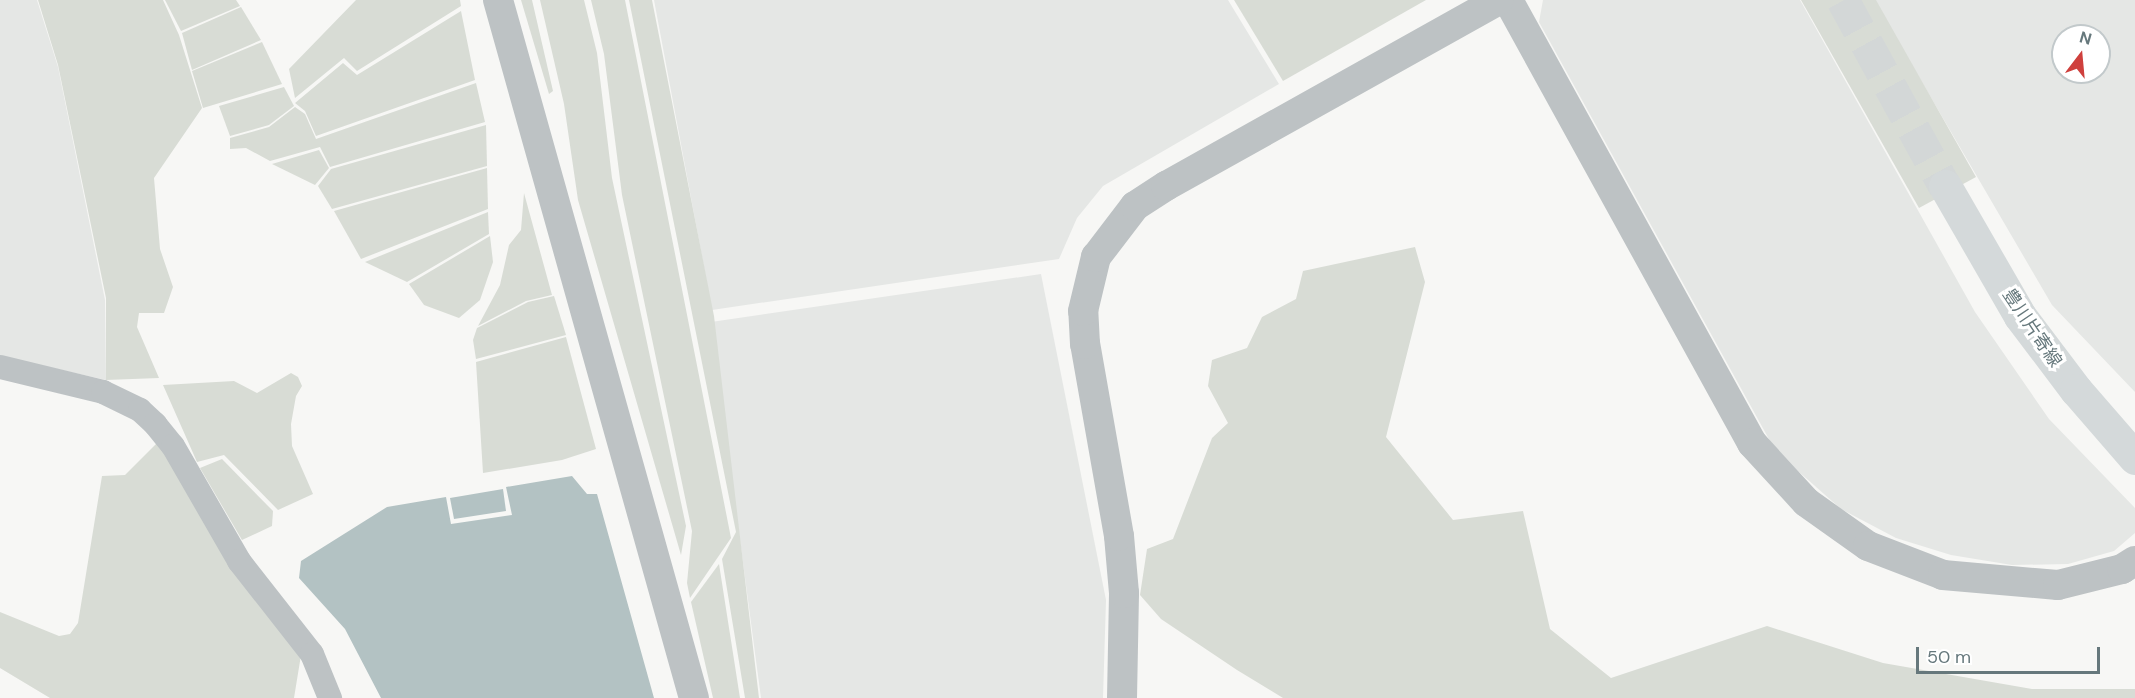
<!DOCTYPE html>
<meta charset="utf-8">
<style>
body{margin:0}
#map{position:relative;width:2135px;height:698px;overflow:hidden;background:#f7f7f5;font-family:"DM Sans","Noto Sans JP",sans-serif}
div>[style]{position:absolute}
[style*='--x']{left:calc(var(--x)*1px);top:calc(var(--y)*1px);width:calc(var(--w)*1px);rotate:calc(var(--a)*1deg)}
.built>*{inset:0;background:#e5e7e5}
.green>*{inset:0;background:#d8dcd5}
.water>*{inset:0;background:#b3c2c3}
.secondary-tunnel>*{height:33px;margin-top:-16.5px;transform-origin:0;background:repeating-linear-gradient(90deg,#d3d7d7 0 33px,transparent 0 49px)}
.minor>*{height:24px;margin:-12px;padding:0 12px;transform-origin:12px;border-radius:12px;background:#bdc2c4}
.tertiary>*{height:30px;margin:-15px;padding:0 15px;transform-origin:15px;border-radius:15px;background:#bdc2c4}
.secondary>*{height:33px;margin:-16.5px;padding:0 16.5px;transform-origin:16.5px;border-radius:16.5px;background:#d4d9da}
span{translate:-50% -50%;white-space:nowrap;text-align:center;line-height:1.15;-webkit-text-stroke:6px #fff;paint-order:stroke}
.street-label{font-size:18px;color:#66787c}
.north{position:absolute;left:2051px;top:24px;width:60px;height:60px;box-sizing:border-box;background:#fff;border:2px solid #c2c9cb;border-radius:50%;rotate:16deg;font-size:16px;font-weight:700;line-height:24px;text-align:center;color:#66787c}
.north::after{content:'';display:block;margin:auto;width:21px;height:27px;background:#cf403d;clip-path:polygon(50% 0,100% 100%,50% 72%,0 100%)}
.scale{position:absolute;left:1916px;top:647px;width:184px;height:27px;box-sizing:border-box;border:3px solid #66787c;border-top:0;padding-left:8px;font-size:18px;line-height:21px;white-space:nowrap;color:#66787c;-webkit-text-stroke:4px #fff;paint-order:stroke}
</style>
<div id="map">
<div class="built">
<i style="clip-path:polygon(0 0,37px 0,58px 67px,105px 300px,106px 380px,0 356px)"></i>
<i style="clip-path:polygon(654px 0,1228px 0,1279px 84px,1103px 186px,1077px 218px,1059px 259px,712px 310px)"></i>
<i style="clip-path:polygon(1543px 0,1800px 0,1975px 312px,2049px 419px,2135px 508px,2135px 533px,2114px 551px,2068px 564px,2012px 565px,1951px 555px,1896px 538px,1841px 509px,1798px 471px,1770px 441px,1539px 22px)"></i>
<i style="clip-path:polygon(evenodd,1874px 0,2135px 0,2135px 392px,2052px 305px,1874px 0,2063px 36px,2099px 36px,2099px 72px,2063px 72px,2063px 36px)"></i>
<i style="clip-path:polygon(1041px 274px,1106px 600px,1103px 698px,761px 698px,711px 322px)"></i>
</div>
<div class="green">
<i style="clip-path:polygon(38px 0,163px 0,179px 35px,202px 108px,154px 178px,160px 249px,173px 287px,164px 313px,139px 313px,137px 327px,159px 378px,106px 380px,106px 298px,58px 65px)"></i>
<i style="clip-path:polygon(165px 0,236px 0,240px 6px,181px 31px)"></i>
<i style="clip-path:polygon(356px 0,460px 0,461px 6px,357px 71px,344px 58px,295px 98px,289px 69px)"></i>
<i style="clip-path:polygon(521px 0,532px 0,553px 91px,549px 94px)"></i>
<i style="clip-path:polygon(540px 0,584px 0,597px 53px,612px 178px,686px 526px,681px 555px,578px 200px,564px 104px)"></i>
<i style="clip-path:polygon(591px 0,625px 0,731px 538px,690px 598px,687px 583px,692px 531px,622px 195px,604px 54px)"></i>
<i style="clip-path:polygon(629px 0,652px 0,714px 316px,759px 698px,745px 698px,722px 559px,736px 532px)"></i>
<i style="clip-path:polygon(1234px 0,1426px 0,1283px 81px)"></i>
<i style="clip-path:polygon(1801px 0,1876px 0,1976px 177px,1919px 208px)"></i>
<i style="clip-path:polygon(241px 7px,261px 40px,192px 70px,182px 33px)"></i>
<i style="clip-path:polygon(461px 11px,475px 80px,316px 136px,305px 111px,295px 103px,343px 63px,357px 75px)"></i>
<i style="clip-path:polygon(262px 42px,282px 84px,203px 108px,192px 71px)"></i>
<i style="clip-path:polygon(476px 83px,485px 122px,330px 167px,320px 147px,270px 161px,246px 148px,230px 149px,230px 138px,269px 127px,295px 107px,305px 114px,316px 139px)"></i>
<i style="clip-path:polygon(284px 87px,294px 106px,269px 125px,230px 136px,219px 106px)"></i>
<i style="clip-path:polygon(486px 125px,487px 166px,332px 209px,318px 186px,331px 169px)"></i>
<i style="clip-path:polygon(319px 150px,329px 168px,315px 185px,272px 164px)"></i>
<i style="clip-path:polygon(487px 168px,488px 209px,361px 259px,334px 211px)"></i>
<i style="clip-path:polygon(524px 193px,552px 295px,526px 301px,478px 326px,500px 285px,509px 245px,521px 230px)"></i>
<i style="clip-path:polygon(488px 212px,489px 234px,407px 282px,365px 262px)"></i>
<i style="clip-path:polygon(490px 236px,493px 262px,480px 300px,459px 318px,424px 305px,409px 284px)"></i>
<i style="clip-path:polygon(1415px 247px,1425px 282px,1386px 437px,1453px 520px,1523px 511px,1550px 629px,1611px 678px,1767px 626px,1883px 663px,2032px 689px,2135px 689px,2135px 698px,1283px 698px,1237px 670px,1161px 619px,1140px 595px,1147px 549px,1173px 539px,1212px 438px,1228px 423px,1208px 386px,1212px 360px,1247px 348px,1262px 317px,1296px 299px,1303px 271px)"></i>
<i style="clip-path:polygon(554px 296px,566px 335px,476px 359px,473px 340px,477px 328px,528px 302px)"></i>
<i style="clip-path:polygon(566px 337px,596px 449px,562px 460px,483px 473px,476px 362px)"></i>
<i style="clip-path:polygon(291px 373px,298px 377px,302px 386px,296px 396px,291px 424px,292px 446px,313px 494px,278px 510px,224px 455px,197px 462px,163px 385px,234px 381px,257px 393px)"></i>
<i style="clip-path:polygon(160px 440px,302px 649px,294px 698px,50px 698px,0 668px,0 612px,59px 636px,70px 634px,78px 623px,102px 476px,125px 475px)"></i>
<i style="clip-path:polygon(222px 459px,273px 511px,272px 526px,242px 540px,200px 468px)"></i>
<i style="clip-path:polygon(719px 564px,740px 698px,713px 698px,691px 602px)"></i>
</div>
<div class="water">
<i style="clip-path:polygon(572px 476px,587px 494px,597px 494px,654px 698px,381px 698px,345px 629px,299px 578px,301px 561px,387px 507px,446px 497px,451px 524px,512px 515px,506px 487px)"></i>
<i style="clip-path:polygon(503px 489px,506px 511px,454px 519px,450px 498px)"></i>
</div>
<div class="secondary-tunnel">
<i style="--x:1843;--y:0;--w:212;--a:61.3"></i>
</div>
<div class="minor">
<i style="--x:0;--y:367;--w:106;--a:13.6"></i>
<i style="--x:103;--y:392;--w:41;--a:25.9"></i>
<i style="--x:140;--y:410;--w:21;--a:43"></i>
<i style="--x:155;--y:424;--w:28;--a:51"></i>
<i style="--x:173;--y:446;--w:133;--a:60.1"></i>
<i style="--x:239;--y:561;--w:118;--a:51.9"></i>
<i style="--x:312;--y:654;--w:48;--a:67.8"></i>
</div>
<div class="tertiary">
<i style="--x:498;--y:0;--w:725;--a:74.32"></i>
<i style="--x:1508;--y:0;--w:506;--a:61.15"></i>
<i style="--x:1752;--y:443;--w:80;--a:47.5"></i>
<i style="--x:1806;--y:502;--w:76;--a:35.4"></i>
<i style="--x:1868;--y:546;--w:80;--a:21.1"></i>
<i style="--x:1943;--y:575;--w:115;--a:5"></i>
<i style="--x:2058;--y:585;--w:66;--a:-14"></i>
<i style="--x:2122;--y:569;--w:15;--a:-32"></i>
<i style="--x:1122;--y:698;--w:105;--a:-88.9"></i>
<i style="--x:1124;--y:593;--w:57;--a:-95"></i>
<i style="--x:1119;--y:536;--w:195;--a:-100"></i>
<i style="--x:1085;--y:344;--w:33;--a:-93"></i>
<i style="--x:1083;--y:311;--w:56;--a:-76.5"></i>
<i style="--x:1096;--y:257;--w:64;--a:-52.6"></i>
<i style="--x:1135;--y:206;--w:37;--a:-33"></i>
<i style="--x:1166;--y:186;--w:381;--a:-29.2"></i>
</div>
<div class="secondary">
<i style="--x:1945;--y:186;--w:150;--a:60"></i>
<i style="--x:2020;--y:316;--w:93;--a:52.9"></i>
<i style="--x:2076;--y:390;--w:90;--a:49.1"></i>
</div>
<div class="street-label">
<span style="left:2032px;top:328px;rotate:56deg">豊川片寄線</span>
</div>
<div class="north">N</div>
<div class="scale">50 m</div>
</div>
